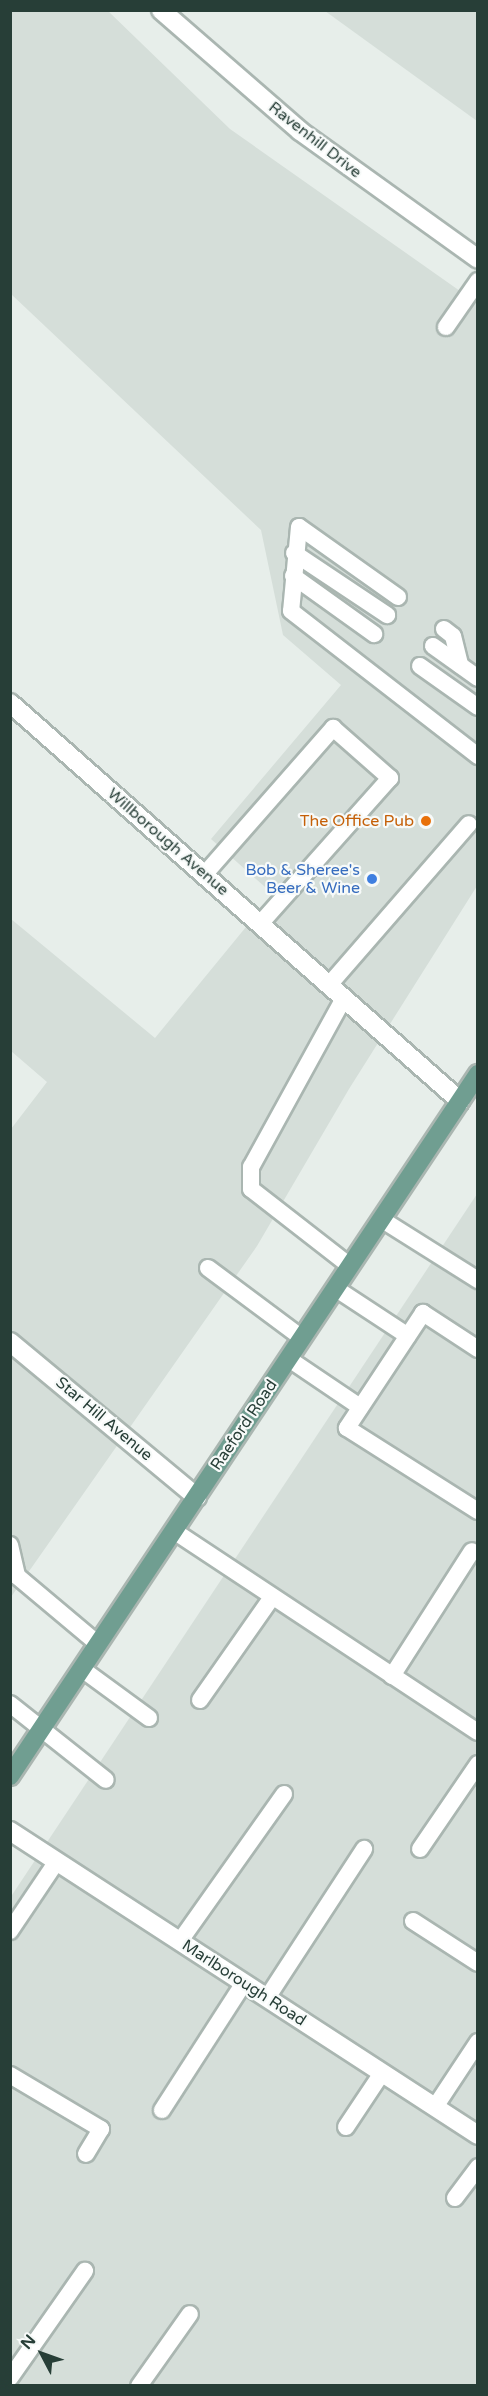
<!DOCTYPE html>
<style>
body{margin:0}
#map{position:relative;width:488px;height:2396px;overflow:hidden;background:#e7eeea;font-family:"Varela Round",sans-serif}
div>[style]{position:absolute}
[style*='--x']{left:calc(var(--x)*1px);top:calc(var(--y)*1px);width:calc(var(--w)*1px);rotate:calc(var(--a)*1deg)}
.built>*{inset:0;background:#d5ded9}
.roads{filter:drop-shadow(2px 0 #aab6b1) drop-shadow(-2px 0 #aab6b1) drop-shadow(0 2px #aab6b1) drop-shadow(0 -2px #aab6b1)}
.lane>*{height:16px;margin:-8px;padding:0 8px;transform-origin:8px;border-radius:8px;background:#fff}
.street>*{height:18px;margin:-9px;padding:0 9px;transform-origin:9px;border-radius:9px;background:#fff}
.secondary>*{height:18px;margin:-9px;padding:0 9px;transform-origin:9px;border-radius:9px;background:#fff}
.primary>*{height:18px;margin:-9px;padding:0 9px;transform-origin:9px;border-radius:9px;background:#709e91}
.dots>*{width:16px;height:16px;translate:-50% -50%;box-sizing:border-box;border:3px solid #f7faf9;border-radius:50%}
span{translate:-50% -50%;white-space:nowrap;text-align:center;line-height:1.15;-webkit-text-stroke:4.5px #f7faf9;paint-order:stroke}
.street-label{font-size:16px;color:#273e37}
.food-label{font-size:16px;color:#c56008}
.right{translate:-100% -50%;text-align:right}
.shop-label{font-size:16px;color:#366cbe}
.frame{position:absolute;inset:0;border:12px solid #273e37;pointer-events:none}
.north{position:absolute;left:12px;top:2324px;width:60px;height:60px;-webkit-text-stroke:4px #f7faf9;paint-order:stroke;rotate:311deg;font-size:16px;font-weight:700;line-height:24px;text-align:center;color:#273e37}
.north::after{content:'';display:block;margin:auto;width:21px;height:27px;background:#273e37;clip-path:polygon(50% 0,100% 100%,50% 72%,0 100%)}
</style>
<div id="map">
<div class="built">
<i style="clip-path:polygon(11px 11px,108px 11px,230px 129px,477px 303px,477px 886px,349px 1089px,257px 1246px,11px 1597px,11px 1129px,47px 1082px,11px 1051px,11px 919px,155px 1038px,273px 894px,211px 839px,341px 685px,283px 635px,261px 530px,11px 294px)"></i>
<i style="clip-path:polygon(325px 11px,477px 11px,477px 121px)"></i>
<i style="clip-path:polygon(477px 1194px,477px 2385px,11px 2385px,10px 1898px)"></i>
</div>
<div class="roads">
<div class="lane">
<i style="--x:446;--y:327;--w:56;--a:-55.2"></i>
<i style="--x:294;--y:553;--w:112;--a:33.7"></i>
<i style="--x:293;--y:576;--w:100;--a:35.6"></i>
<i style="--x:398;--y:597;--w:121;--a:-144.7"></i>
<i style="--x:299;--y:527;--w:84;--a:95.4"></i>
<i style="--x:291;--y:611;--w:237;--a:37.8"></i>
<i style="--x:444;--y:629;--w:11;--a:38"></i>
<i style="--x:453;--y:636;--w:30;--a:76"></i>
<i style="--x:433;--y:646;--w:55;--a:35.4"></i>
<i style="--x:420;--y:666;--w:71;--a:35.3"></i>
<i style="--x:204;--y:875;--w:196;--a:-48.7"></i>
<i style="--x:333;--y:728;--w:76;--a:41.3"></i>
<i style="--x:390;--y:778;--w:195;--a:131.7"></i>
<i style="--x:329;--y:985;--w:213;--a:-49"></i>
<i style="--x:344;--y:998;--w:193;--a:118.8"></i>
<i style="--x:251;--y:1167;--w:22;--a:90"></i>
<i style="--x:251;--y:1189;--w:125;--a:37.9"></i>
<i style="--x:381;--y:1219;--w:115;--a:32.2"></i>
<i style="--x:208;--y:1268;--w:117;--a:36.7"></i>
<i style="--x:335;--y:1288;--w:87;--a:33.3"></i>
<i style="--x:478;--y:1349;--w:66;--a:-146.8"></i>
<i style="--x:423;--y:1313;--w:138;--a:123.5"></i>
<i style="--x:347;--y:1428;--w:155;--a:32.4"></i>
<i style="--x:289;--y:1359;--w:86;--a:34.1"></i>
<i style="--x:174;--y:1531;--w:364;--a:33.5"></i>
<i style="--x:10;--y:1545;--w:32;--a:77"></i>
<i style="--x:17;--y:1576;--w:106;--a:40"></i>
<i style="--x:82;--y:1669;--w:83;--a:36.2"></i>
<i style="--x:392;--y:1676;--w:148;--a:-57.4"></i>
<i style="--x:200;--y:1700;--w:126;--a:-55"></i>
<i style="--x:10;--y:1704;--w:122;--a:38.4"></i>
<i style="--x:420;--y:1849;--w:103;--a:-55.7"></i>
<i style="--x:413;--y:1921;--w:77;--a:32.9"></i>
<i style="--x:10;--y:1931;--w:84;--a:-56.1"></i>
<i style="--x:180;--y:1941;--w:180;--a:-54.7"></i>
<i style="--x:267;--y:1998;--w:178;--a:-56.9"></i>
<i style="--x:10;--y:2075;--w:106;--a:30.7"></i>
<i style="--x:101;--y:2129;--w:29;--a:121"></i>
<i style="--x:435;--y:2107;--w:78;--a:-56.5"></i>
<i style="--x:162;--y:2110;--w:151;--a:-57.2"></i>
<i style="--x:346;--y:2127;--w:65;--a:-56.3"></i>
<i style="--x:455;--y:2198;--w:39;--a:-53"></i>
<i style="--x:10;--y:2378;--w:131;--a:-55"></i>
<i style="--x:139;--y:2386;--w:88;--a:-54.7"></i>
</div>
<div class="street">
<i style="--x:10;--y:703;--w:601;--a:41.49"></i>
<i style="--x:10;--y:1342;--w:243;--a:39.7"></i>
<i style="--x:10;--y:1831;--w:558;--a:33.01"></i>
</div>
<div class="secondary">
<i style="--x:161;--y:10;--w:184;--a:41"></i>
<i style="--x:300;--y:131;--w:219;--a:35.7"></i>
</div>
<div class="primary">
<i style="--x:10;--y:1776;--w:844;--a:-56.31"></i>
</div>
</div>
<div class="dots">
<i style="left:426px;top:821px;background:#e8710a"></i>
<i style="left:372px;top:879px;background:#3f7fe0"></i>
</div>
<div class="street-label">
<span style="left:315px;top:140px;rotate:38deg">Ravenhill Drive</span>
<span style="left:168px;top:842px;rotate:41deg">Willborough Avenue</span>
<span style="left:104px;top:1419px;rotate:40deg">Star Hill Avenue</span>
<span style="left:244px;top:1425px;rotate:-56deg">Raeford Road</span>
<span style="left:244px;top:1983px;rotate:33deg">Marlborough Road</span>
</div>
<div class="food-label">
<span class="right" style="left:414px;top:821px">The Office Pub</span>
</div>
<div class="shop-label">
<span class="right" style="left:360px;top:879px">Bob &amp; Sheree's<br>Beer &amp; Wine</span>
</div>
<div class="frame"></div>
<div class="north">N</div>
</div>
